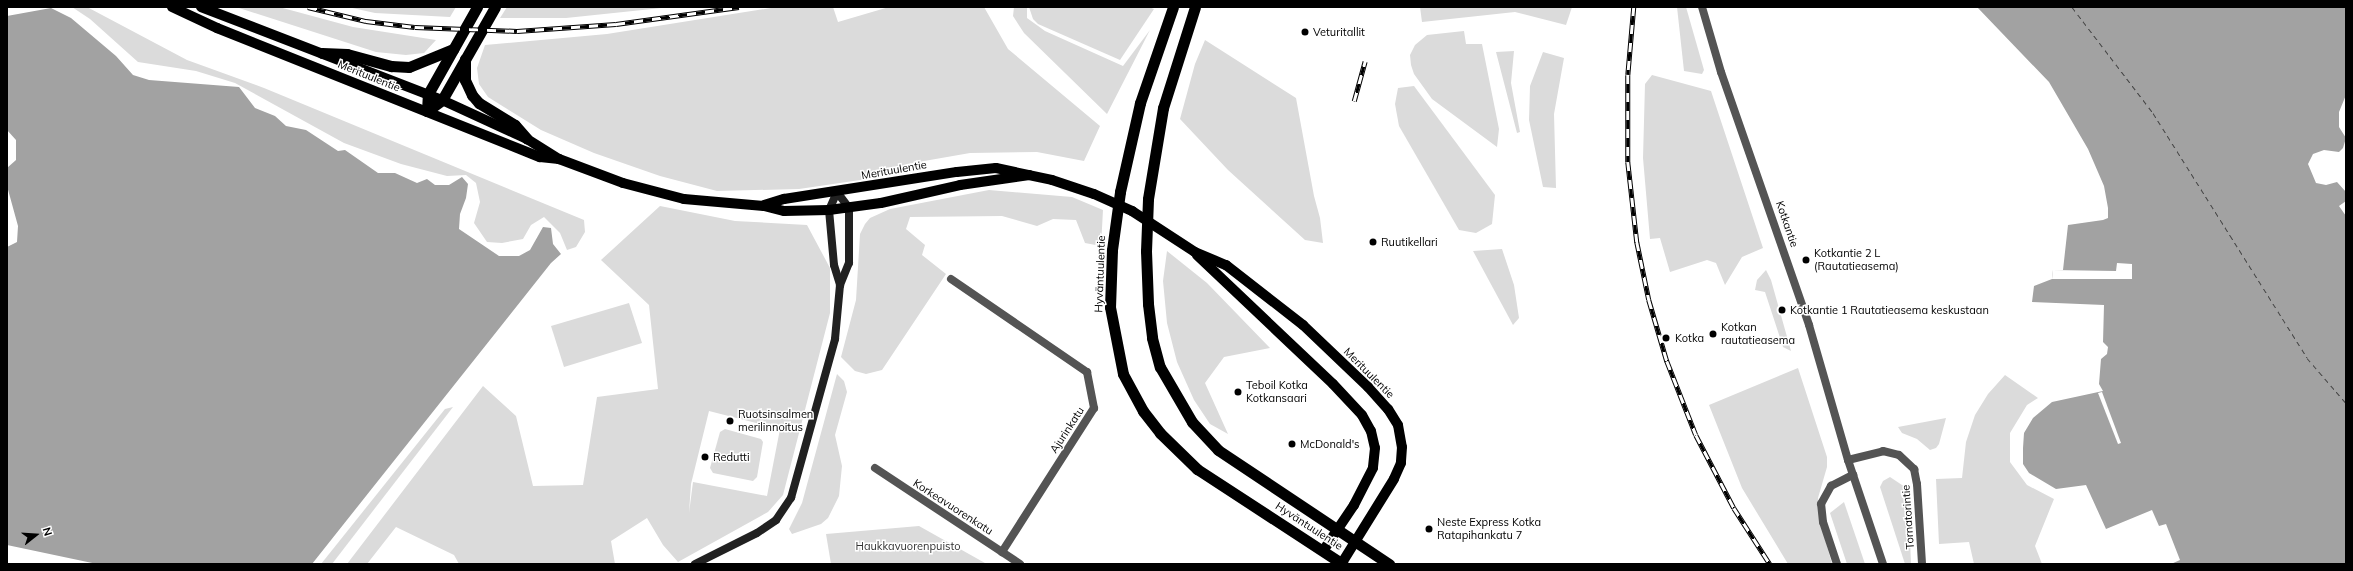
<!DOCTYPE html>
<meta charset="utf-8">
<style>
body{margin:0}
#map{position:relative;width:2353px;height:571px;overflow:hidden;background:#fff;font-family:Mulish,sans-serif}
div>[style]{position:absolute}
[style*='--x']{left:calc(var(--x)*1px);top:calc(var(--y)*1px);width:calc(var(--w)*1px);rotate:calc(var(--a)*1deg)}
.green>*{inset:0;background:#dbdbdb}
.water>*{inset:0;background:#a2a2a2}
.pier>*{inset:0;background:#fff}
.ferry>*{height:1px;margin-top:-0.5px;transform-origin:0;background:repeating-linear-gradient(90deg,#434343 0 5px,transparent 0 9px)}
.minor>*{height:8px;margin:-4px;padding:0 4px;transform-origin:4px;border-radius:4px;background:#545454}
.tertiary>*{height:8px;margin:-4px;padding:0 4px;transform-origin:4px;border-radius:4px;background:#545454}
.secondary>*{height:8px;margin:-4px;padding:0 4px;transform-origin:4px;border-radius:4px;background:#212121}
.primary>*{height:10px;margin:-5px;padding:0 5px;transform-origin:5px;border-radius:5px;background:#000}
.trunk>*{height:11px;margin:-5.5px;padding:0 5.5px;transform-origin:5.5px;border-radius:5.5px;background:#000}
.rail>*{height:4.5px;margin-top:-2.25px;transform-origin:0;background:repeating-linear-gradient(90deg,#fff 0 9px,#000 0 18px);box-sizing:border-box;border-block:1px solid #000}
.dots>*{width:11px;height:11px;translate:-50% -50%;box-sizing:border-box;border:2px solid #fff;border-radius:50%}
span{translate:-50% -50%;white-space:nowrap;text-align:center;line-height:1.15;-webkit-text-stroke:3px #fff;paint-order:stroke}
.poi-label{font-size:11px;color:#000}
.left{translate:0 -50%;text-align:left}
.street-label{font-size:11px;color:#000}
.park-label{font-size:11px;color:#323232}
.frame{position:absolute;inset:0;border:8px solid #000;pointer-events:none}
.north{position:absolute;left:16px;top:515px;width:40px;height:40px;-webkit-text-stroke:3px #fff;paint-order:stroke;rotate:73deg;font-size:11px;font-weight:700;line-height:16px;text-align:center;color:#000}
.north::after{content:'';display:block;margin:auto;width:14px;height:18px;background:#000;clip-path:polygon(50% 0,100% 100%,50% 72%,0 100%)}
</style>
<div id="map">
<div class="green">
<i style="clip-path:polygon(72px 7px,87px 7px,187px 60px,264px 88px,584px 220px,585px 232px,576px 247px,567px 250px,560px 233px,544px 217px,531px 225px,523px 239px,502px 243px,487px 242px,474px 223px,480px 202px,476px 183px,466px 175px,447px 176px,401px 164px,344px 143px,235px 83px,196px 71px,138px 62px,90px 19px)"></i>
<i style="clip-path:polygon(236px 7px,279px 7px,353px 27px,436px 40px,424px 53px,406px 55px,376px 52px)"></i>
<i style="clip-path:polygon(348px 7px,456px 7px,450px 17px,375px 13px)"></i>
<i style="clip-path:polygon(507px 7px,671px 7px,566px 18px,500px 18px)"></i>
<i style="clip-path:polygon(777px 7px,833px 7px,838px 22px,889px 7px,984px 7px,1008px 49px,1100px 126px,1084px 161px,1037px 152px,970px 153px,907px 164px,867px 179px,799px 189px,717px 191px,660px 176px,594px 153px,541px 130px,488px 97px,479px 84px,477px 68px,485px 45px,607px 34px)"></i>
<i style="clip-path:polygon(1014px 7px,1027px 7px,1027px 18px,1045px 31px,1123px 66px,1150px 30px,1107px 114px,1024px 33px,1013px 16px)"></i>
<i style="clip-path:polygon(1029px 7px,1149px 7px,1154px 9px,1120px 60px,1038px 24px,1033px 19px)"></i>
<i style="clip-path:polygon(1420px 7px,1572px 7px,1566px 25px,1515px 12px,1422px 22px)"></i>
<i style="clip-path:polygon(1677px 7px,1686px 7px,1704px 70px,1702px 74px,1684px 71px)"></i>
<i style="clip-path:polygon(1464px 31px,1466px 44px,1482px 44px,1499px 129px,1497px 147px,1432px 99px,1414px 74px,1411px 65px,1410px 55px,1415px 45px,1427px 35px)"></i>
<i style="clip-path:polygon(1205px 40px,1296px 98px,1314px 196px,1320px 218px,1323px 243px,1305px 240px,1228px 170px,1180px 119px,1195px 64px)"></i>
<i style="clip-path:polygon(1514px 51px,1511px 83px,1520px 132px,1517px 133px,1496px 52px)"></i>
<i style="clip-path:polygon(1543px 52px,1564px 58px,1554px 114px,1556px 188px,1543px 187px,1529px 120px,1530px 86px)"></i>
<i style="clip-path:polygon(1652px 75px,1711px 91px,1763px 248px,1742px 257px,1725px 285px,1716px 263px,1707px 260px,1670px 272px,1660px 238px,1650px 239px,1643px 158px,1645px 84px)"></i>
<i style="clip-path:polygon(1414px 86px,1495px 195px,1492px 224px,1476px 233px,1459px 230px,1399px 126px,1395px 104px,1398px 88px)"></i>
<i style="clip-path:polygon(989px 190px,1072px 197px,1103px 210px,1101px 246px,1085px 243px,1076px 220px,1053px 219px,1037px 226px,1002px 216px,910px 217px,906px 229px,925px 245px,922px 255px,946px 274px,882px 370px,866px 374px,855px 371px,841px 357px,856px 300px,860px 234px,865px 224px,870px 218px,890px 209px)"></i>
<i style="clip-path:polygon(evenodd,660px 206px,735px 221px,807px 225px,830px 268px,830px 313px,783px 495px,768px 512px,678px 562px,663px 545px,647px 518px,611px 541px,615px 564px,459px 564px,454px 555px,396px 527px,367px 564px,347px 564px,483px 386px,516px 416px,533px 486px,583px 485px,597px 397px,658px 389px,649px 305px,601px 260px,660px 206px,709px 411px,780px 429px,767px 496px,693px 482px,689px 513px,691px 484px,709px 411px)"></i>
<i style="clip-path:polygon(1502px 249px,1514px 285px,1519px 318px,1513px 325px,1473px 251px)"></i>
<i style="clip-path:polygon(1167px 251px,1207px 283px,1270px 348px,1224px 357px,1205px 383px,1228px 434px,1210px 424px,1194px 400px,1177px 362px,1167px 323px,1163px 281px)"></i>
<i style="clip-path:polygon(1766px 270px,1771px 280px,1791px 351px,1783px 347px,1765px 292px,1755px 290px,1757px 280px)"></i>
<i style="clip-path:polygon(629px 303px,642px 343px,564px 367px,551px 326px)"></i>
<i style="clip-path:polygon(1798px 368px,1827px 457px,1827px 467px,1818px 498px,1820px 521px,1832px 564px,1788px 564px,1742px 488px,1709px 405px)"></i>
<i style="clip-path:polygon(837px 374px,844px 381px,847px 392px,835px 435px,842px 466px,839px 496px,828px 518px,821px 524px,792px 534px,789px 529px,802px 503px)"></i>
<i style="clip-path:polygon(2005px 375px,2038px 398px,2027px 405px,2010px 433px,2010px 462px,2027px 485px,2054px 499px,2035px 546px,2042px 564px,1974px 564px,1969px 542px,1939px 544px,1936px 479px,1962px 478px,1966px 442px,1975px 415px,1988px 394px)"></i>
<i style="clip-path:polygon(453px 407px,332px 564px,321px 564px,445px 409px)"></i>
<i style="clip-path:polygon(1946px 418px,1939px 444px,1936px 448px,1930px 450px,1917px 439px,1902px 433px,1898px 427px)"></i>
<i style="clip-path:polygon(725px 429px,761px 439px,763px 442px,757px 477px,753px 481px,713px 473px,710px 468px,720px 432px)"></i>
<i style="clip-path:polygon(1890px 477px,1908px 489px,1911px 564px,1905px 564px,1880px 487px,1883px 481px)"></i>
<i style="clip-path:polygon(1844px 502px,1865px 564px,1847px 564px,1830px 513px)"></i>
<i style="clip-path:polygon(919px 526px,985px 563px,831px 564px,826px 534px)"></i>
</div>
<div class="water">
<i style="clip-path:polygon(1977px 7px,2346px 7px,2346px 95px,2339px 112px,2339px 127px,2346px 138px,2343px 148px,2339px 152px,2324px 150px,2313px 154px,2308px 164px,2316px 183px,2326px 185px,2337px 182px,2346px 192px,2346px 201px,2339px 206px,2346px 216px,2346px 564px,2171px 564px,2180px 560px,2166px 524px,2159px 526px,2152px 510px,2106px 529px,2086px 485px,2056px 489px,2029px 473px,2023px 464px,2023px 448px,2024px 433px,2033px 418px,2052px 402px,2103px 391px,2099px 384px,2101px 359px,2107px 354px,2108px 347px,2103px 342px,2104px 305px,2032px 302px,2034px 286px,2052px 279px,2053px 270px,2063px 270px,2068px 225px,2103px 220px,2108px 218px,2108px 208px,2104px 186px,2088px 149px,2049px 82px)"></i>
<i style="clip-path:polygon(51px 8px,71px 18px,116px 56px,133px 75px,149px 80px,239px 87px,255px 108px,275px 116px,286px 126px,306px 130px,338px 151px,345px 150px,378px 173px,395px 173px,417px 183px,427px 179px,435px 185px,449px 185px,462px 177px,468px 184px,466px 198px,460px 214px,459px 229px,499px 256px,519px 256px,530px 250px,543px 227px,551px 228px,553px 244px,561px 254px,551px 263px,312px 564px,97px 564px,7px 545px,7px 247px,17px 242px,18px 226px,7px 186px,7px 168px,16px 160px,16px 140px,7px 130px,7px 16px)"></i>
</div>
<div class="pier">
<i style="clip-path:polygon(2117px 263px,2132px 264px,2132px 279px,2052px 279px,2053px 270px,2116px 271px)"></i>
<i style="clip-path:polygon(2102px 392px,2121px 443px,2118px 444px,2098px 393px)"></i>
</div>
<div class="ferry">
<i style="--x:2072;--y:7;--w:133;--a:52.6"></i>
<i style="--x:2153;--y:113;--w:289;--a:57.8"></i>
<i style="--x:2307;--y:358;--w:60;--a:49.1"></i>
</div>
<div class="minor">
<i style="--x:951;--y:279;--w:165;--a:34.4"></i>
<i style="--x:1087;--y:372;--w:37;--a:79"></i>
<i style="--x:1094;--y:408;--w:171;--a:122.6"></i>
<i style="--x:1848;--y:460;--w:36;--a:-14"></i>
<i style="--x:1883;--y:451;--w:16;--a:14"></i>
<i style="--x:1899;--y:455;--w:21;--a:43"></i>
<i style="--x:1914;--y:469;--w:15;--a:79"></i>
<i style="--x:1917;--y:484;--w:80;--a:86.4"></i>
<i style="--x:875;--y:468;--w:174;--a:33.5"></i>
<i style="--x:1837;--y:564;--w:44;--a:-108.4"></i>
<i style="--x:1823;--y:522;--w:18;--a:-96"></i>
<i style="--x:1821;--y:504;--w:21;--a:-61"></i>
<i style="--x:1831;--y:486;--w:25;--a:-27"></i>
</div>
<div class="tertiary">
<i style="--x:1702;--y:7;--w:68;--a:73.7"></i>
<i style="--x:1721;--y:72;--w:268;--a:70.8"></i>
<i style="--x:1809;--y:325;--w:141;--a:73.9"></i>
<i style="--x:1848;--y:460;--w:110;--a:71.4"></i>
</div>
<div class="secondary">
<i style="--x:695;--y:564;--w:69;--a:-26.6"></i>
<i style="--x:757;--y:533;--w:23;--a:-34"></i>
<i style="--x:776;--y:520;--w:27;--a:-56"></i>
<i style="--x:791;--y:498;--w:165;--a:-74.5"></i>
<i style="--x:835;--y:339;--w:54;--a:-84.7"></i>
<i style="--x:840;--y:285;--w:24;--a:-68"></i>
<i style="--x:849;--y:263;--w:55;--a:-90"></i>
<i style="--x:849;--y:208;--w:20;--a:-127"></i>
<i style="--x:837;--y:192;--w:20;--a:114"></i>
<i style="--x:829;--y:210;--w:55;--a:84.8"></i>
<i style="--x:834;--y:265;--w:21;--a:73"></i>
</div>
<div class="primary">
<i style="--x:172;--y:7;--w:50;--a:25"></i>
<i style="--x:217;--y:28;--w:348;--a:21.8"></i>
<i style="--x:540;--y:157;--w:19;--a:6"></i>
<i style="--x:559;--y:159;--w:68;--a:20.6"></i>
<i style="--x:623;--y:183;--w:63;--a:14.7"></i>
<i style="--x:684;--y:199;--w:80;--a:5"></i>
<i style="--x:764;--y:206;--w:21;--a:14"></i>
<i style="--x:784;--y:211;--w:45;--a:-1.3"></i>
<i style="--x:829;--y:210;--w:52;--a:-7.7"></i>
<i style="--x:881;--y:203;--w:81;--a:-12.8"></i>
<i style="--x:960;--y:185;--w:70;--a:-8.2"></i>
<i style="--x:201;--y:7;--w:258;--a:21.1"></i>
<i style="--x:442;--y:100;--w:94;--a:24.6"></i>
<i style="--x:527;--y:139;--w:38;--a:32"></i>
<i style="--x:764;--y:205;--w:21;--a:-17"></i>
<i style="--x:784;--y:199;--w:175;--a:-8.9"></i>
<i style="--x:957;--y:172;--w:39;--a:-6"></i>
<i style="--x:996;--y:168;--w:57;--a:12.1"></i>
<i style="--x:1052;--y:180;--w:44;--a:18.4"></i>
<i style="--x:1094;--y:194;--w:42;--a:24.1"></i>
<i style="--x:1132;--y:211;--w:75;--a:33.1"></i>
<i style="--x:1195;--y:252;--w:34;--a:23"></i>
<i style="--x:1226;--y:265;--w:98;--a:37.9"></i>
<i style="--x:1303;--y:325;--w:90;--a:43.6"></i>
<i style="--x:1368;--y:387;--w:30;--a:48"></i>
<i style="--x:1388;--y:409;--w:19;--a:58"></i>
<i style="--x:1398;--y:425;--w:22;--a:80"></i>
<i style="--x:1402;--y:447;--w:16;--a:94"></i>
<i style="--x:1401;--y:463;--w:17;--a:114"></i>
<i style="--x:1394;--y:479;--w:99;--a:121.8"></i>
<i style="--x:1197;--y:255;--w:187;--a:43.5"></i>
<i style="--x:1333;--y:384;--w:42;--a:46.9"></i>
<i style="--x:1362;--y:415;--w:18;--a:61"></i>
<i style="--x:1371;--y:431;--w:17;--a:77"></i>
<i style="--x:1375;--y:448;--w:20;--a:96"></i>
<i style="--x:1373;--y:468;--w:42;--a:117.2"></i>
<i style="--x:1354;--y:505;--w:55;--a:124"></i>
</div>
<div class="trunk">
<i style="--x:1173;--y:7;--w:102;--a:109"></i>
<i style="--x:1140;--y:103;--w:91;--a:102.7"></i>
<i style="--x:1120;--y:192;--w:59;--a:97.9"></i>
<i style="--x:1112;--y:250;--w:57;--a:92"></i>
<i style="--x:1110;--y:307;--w:68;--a:79"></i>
<i style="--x:1123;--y:374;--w:42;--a:61.6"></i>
<i style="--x:1143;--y:411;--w:28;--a:52"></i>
<i style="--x:1160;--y:433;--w:52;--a:44.2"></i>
<i style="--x:1197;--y:469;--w:174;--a:33.1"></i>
<i style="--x:1195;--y:7;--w:106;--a:107.6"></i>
<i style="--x:1163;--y:108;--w:92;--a:99.4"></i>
<i style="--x:1148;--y:199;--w:52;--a:92.2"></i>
<i style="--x:1146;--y:251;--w:53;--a:87.8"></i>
<i style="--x:1148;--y:304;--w:34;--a:83"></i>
<i style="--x:1152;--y:338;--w:30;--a:75"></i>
<i style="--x:1160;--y:367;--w:64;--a:59.8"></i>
<i style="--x:1192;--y:422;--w:38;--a:47"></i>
<i style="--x:1218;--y:450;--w:206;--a:33.7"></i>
<i style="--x:322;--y:53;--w:25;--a:2"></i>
<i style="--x:347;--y:54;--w:46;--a:15.3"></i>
<i style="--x:391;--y:66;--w:18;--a:3"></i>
<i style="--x:409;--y:67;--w:48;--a:-22.2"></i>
<i style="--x:465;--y:59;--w:21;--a:90"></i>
<i style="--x:465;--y:80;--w:17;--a:65"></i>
<i style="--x:472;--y:95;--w:11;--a:49"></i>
<i style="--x:479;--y:103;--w:42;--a:31.4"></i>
<i style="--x:515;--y:125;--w:18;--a:49"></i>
<i style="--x:427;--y:111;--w:19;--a:-36"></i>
<i style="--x:442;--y:100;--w:107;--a:-60.3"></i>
<i style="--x:427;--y:111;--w:17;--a:-87"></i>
<i style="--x:428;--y:94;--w:100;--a:-60.6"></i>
</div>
<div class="rail">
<i style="--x:308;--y:7;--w:60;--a:13.6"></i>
<i style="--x:366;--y:21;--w:49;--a:7"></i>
<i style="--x:415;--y:27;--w:102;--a:2.2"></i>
<i style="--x:517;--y:31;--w:99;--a:-4"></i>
<i style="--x:616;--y:24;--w:124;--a:-7.9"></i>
<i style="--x:1634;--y:7;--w:68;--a:95"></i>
<i style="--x:1628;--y:75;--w:87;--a:90"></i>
<i style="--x:1628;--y:162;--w:81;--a:83.6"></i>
<i style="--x:1637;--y:242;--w:59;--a:78.3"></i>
<i style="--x:1649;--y:300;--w:64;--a:73.6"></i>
<i style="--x:1667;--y:361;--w:79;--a:68.6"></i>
<i style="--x:1696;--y:435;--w:82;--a:62.5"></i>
<i style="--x:1734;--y:508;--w:67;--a:57.3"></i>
<i style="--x:1354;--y:101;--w:41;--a:-74.6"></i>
</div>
<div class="dots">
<i style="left:1305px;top:32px;background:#000"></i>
<i style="left:1373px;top:242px;background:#000"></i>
<i style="left:1806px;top:260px;background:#000"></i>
<i style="left:1782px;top:310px;background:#000"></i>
<i style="left:1713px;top:334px;background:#000"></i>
<i style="left:1666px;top:338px;background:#000"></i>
<i style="left:1238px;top:392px;background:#000"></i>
<i style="left:730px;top:421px;background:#000"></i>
<i style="left:1292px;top:444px;background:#000"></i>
<i style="left:705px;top:457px;background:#000"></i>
<i style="left:1429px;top:529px;background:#000"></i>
</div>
<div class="poi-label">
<span class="left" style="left:1313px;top:32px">Veturitallit</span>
<span class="left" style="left:1381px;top:242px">Ruutikellari</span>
<span class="left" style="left:1814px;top:260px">Kotkantie 2 L<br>(Rautatieasema)</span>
<span class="left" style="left:1790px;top:310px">Kotkantie 1 Rautatieasema keskustaan</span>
<span class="left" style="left:1721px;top:334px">Kotkan<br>rautatieasema</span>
<span class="left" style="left:1675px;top:338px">Kotka</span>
<span class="left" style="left:1246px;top:392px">Teboil Kotka<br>Kotkansaari</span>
<span class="left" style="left:738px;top:421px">Ruotsinsalmen<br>merilinnoitus</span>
<span class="left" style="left:1300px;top:444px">McDonald's</span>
<span class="left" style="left:713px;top:457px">Redutti</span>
<span class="left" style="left:1437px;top:529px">Neste Express Kotka<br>Ratapihankatu 7</span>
</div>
<div class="street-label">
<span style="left:369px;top:76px;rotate:22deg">Merituulentie</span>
<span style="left:894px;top:170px;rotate:-10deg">Merituulentie</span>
<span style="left:1787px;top:224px;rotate:71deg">Kotkantie</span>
<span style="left:1100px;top:274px;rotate:-88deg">Hyväntuulentie</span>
<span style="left:1369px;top:373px;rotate:45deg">Merituulentie</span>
<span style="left:1067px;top:430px;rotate:-57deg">Ajurinkatu</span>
<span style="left:953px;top:507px;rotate:33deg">Korkeavuorenkatu</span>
<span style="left:1908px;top:517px;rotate:-94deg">Tornatorintie</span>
<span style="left:1309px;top:526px;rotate:33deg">Hyväntuulentie</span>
</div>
<div class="park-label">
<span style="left:908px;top:546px">Haukkavuorenpuisto</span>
</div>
<div class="frame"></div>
<div class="north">N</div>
</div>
